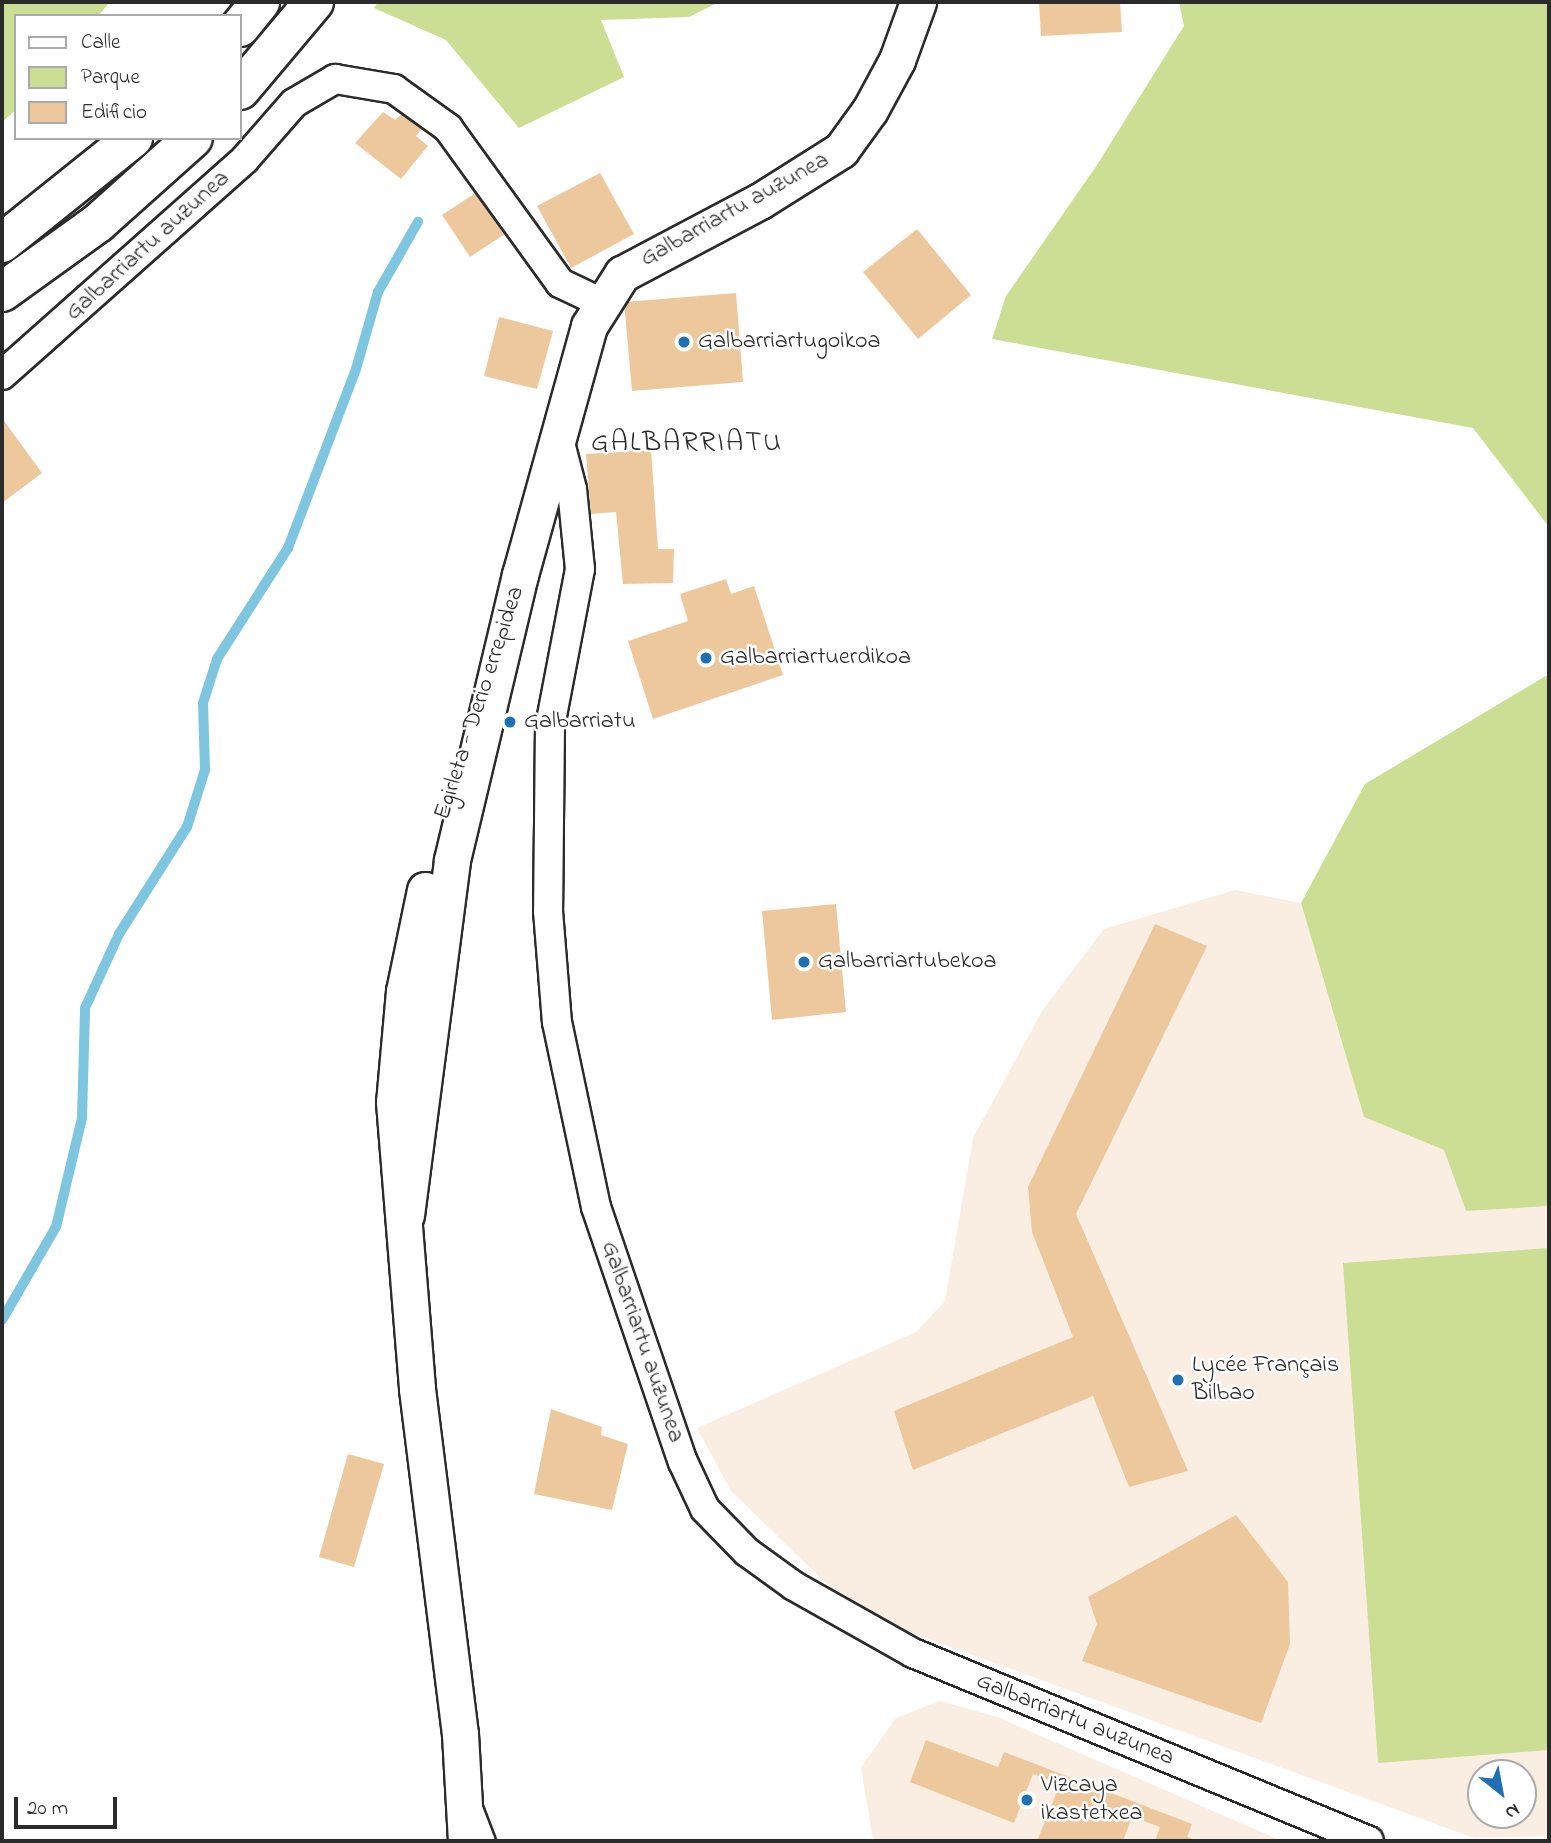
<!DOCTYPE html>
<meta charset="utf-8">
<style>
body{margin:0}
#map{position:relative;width:1551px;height:1843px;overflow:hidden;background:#fff;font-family:"Indie Flower",sans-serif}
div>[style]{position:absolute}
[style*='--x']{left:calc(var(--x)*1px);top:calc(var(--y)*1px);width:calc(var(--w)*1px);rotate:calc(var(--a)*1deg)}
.built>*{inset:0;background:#faeee2}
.green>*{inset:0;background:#ccde93}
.stream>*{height:10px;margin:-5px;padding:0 5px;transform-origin:5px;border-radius:5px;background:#7ec6df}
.building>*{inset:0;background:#edc89d}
.roads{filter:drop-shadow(2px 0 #2b2b2b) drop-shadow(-2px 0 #2b2b2b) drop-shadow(0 2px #2b2b2b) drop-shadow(0 -2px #2b2b2b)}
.service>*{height:14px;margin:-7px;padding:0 7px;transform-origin:7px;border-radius:7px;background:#fff}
.minor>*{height:28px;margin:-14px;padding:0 14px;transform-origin:14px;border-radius:14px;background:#fff}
.tertiary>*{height:35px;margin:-17.5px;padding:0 17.5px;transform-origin:17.5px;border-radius:17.5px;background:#fff}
.primary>*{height:38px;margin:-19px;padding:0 19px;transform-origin:19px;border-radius:19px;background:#fff}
.dots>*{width:19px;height:19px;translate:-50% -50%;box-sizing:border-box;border:4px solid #fff;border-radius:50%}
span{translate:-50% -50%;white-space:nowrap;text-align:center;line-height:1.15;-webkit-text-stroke:5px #fff;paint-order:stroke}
.street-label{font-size:24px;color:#2b2b2b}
.poi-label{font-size:24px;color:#2b2b2b}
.left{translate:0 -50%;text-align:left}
.quarter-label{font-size:28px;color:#2b2b2b;letter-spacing:2px}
.frame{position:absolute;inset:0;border:4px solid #2b2b2b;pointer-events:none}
.legend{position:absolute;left:14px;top:14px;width:228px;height:126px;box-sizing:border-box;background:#fff;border:2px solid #aaa;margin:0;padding:9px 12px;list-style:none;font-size:21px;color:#2b2b2b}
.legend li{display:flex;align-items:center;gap:14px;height:35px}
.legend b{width:35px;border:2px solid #aaa}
.north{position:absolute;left:1467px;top:1759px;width:70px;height:70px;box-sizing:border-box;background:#fff;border:2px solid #aaa;border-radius:50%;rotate:149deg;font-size:19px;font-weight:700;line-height:28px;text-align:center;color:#2b2b2b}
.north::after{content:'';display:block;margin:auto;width:24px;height:32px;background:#1f6fb2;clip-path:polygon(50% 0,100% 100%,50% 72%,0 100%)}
.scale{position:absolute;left:14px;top:1797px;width:103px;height:32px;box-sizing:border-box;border:4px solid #2b2b2b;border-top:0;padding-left:9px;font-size:21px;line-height:24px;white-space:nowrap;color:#2b2b2b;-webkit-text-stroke:5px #fff;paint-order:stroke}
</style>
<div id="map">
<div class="built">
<i style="clip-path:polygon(evenodd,1235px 890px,1301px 903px,1364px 1117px,1444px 1150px,1466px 1211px,1549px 1206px,1549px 1836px,1474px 1838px,910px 1632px,829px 1586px,731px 1491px,697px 1428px,916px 1332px,945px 1301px,973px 1138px,1042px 1011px,1104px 929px,1235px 890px,1481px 1773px,1523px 1773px,1523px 1815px,1481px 1815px,1481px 1773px)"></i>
<i style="clip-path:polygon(940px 1701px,997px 1717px,1282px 1841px,873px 1841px,861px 1767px,896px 1718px)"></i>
</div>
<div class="green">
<i style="clip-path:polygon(2px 2px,110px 2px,98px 16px,16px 16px,16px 110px,2px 122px)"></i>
<i style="clip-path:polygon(378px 2px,719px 2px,689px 17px,601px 20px,624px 77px,519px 128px,446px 40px,374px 8px)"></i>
<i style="clip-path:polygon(1179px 2px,1549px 2px,1549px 527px,1473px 428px,992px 339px,1006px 296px,1097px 165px,1184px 26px)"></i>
<i style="clip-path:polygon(1549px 674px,1549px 1206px,1466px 1211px,1444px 1150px,1364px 1117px,1301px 903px,1365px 784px)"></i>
<i style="clip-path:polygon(1549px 1248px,1549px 1750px,1378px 1763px,1343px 1263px)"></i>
</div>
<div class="stream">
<i style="--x:2;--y:1320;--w:108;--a:-59.9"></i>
<i style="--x:56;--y:1227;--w:112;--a:-76.6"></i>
<i style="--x:82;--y:1118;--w:110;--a:-88.4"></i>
<i style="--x:85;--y:1008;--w:81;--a:-65.3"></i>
<i style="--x:119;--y:934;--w:127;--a:-57.6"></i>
<i style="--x:187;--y:827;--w:60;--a:-72.5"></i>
<i style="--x:205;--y:770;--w:67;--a:-91.7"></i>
<i style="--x:203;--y:703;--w:46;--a:-72.3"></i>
<i style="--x:217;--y:659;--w:132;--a:-57.4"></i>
<i style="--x:288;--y:548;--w:191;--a:-69.2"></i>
<i style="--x:356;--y:369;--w:80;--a:-74.1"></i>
<i style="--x:378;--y:292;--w:81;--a:-60.3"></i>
</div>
<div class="building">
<i style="clip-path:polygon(1039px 2px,1120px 2px,1122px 32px,1041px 36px)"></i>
<i style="clip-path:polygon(383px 112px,395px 120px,402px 114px,421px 129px,416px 136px,428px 146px,401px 179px,355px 143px)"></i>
<i style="clip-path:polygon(600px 173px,634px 234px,571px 268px,537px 206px)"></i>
<i style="clip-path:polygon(477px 192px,505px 234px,470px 257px,442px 215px)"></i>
<i style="clip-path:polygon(917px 229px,971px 295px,918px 339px,863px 272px)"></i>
<i style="clip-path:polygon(736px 293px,743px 382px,632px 391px,624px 302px)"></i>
<i style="clip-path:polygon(499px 317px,553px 331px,537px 389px,484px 376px)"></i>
<i style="clip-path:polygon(2px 418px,42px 473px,2px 503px)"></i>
<i style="clip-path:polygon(651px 450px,658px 549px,674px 549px,673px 583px,623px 584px,616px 512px,591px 514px,586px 454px)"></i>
<i style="clip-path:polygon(726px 579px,731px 594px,754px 586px,783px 675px,653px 719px,628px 641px,688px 621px,680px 594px)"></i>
<i style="clip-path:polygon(836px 904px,846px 1012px,772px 1020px,762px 911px)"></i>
<i style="clip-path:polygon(1155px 924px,1207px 946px,1076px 1214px,1188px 1471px,1129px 1487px,1093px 1396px,913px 1470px,894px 1411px,1073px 1337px,1032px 1232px,1028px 1187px)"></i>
<i style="clip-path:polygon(551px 1409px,602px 1427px,601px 1435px,628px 1444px,612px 1510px,534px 1494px)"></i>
<i style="clip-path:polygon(348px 1454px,384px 1464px,354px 1567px,319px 1557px)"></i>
<i style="clip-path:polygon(1236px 1515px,1288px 1582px,1290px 1644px,1261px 1723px,1082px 1661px,1097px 1624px,1088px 1597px)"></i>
<i style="clip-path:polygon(926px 1740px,998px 1767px,1004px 1752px,1192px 1824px,1187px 1837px,1198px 1841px,1155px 1841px,1160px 1827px,1132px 1817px,1123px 1841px,1037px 1841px,1060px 1784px,1033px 1774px,1014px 1823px,910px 1782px)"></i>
</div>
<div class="roads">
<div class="service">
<i style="--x:476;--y:1810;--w:33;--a:69"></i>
</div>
<div class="minor">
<i style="--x:2;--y:375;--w:325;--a:-41.6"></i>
<i style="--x:245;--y:159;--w:74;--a:-48.8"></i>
<i style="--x:294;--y:103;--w:48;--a:-30.3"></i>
<i style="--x:335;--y:79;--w:60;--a:9.6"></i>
<i style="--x:394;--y:89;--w:67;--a:35.8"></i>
<i style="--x:448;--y:128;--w:191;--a:54.1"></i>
<i style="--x:560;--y:283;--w:44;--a:25.4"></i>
<i style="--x:558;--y:435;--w:56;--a:75.5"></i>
<i style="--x:572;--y:489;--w:80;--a:84.3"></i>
<i style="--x:580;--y:569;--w:160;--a:100.8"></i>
<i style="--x:550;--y:726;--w:185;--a:90.6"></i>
<i style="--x:548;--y:911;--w:111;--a:85.4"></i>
<i style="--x:557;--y:1022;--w:189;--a:78.1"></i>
<i style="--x:596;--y:1207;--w:269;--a:71.2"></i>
<i style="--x:683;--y:1462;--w:52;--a:64.9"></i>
<i style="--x:705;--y:1509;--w:60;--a:45.7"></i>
<i style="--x:747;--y:1552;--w:58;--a:35.9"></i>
<i style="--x:794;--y:1586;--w:137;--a:29.4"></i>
<i style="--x:913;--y:1653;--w:493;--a:22.4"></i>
</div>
<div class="tertiary">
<i style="--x:425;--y:890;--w:103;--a:101.7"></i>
<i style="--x:404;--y:991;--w:111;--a:95.1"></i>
<i style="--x:394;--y:1102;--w:288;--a:85.4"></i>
<i style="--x:417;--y:1389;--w:348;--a:82.9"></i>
<i style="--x:460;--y:1734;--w:107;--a:86.8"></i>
<i style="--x:406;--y:1215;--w:358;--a:-82.6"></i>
<i style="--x:452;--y:860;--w:293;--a:-76.6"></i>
<i style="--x:520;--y:575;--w:258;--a:-74.5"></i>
<i style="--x:589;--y:326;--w:62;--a:-57.6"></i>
<i style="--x:622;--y:274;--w:156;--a:-27.9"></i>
<i style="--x:760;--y:201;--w:96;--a:-32.2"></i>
<i style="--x:841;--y:150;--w:49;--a:-54.1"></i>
<i style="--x:870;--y:110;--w:57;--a:-61.6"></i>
<i style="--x:897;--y:60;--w:62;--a:-70.1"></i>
</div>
<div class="primary">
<i style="--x:240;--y:27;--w:32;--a:-51"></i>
<i style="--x:240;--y:90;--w:115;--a:-49.9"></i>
<i style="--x:2;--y:243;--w:168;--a:-38.7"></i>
<i style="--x:2;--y:292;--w:118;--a:-35.7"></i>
<i style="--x:98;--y:223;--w:127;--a:-41.8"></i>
</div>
</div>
<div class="dots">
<i style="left:684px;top:342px;background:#1f6fb2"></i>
<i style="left:706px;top:658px;background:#1f6fb2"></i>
<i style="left:510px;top:722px;background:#1f6fb2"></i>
<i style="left:804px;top:962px;background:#1f6fb2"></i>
<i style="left:1178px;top:1380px;background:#1f6fb2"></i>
<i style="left:1027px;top:1800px;background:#1f6fb2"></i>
</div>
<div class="street-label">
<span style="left:735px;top:210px;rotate:-29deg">Galbarriartu auzunea</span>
<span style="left:148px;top:246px;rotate:-42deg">Galbarriartu auzunea</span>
<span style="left:480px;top:703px;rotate:-72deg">Egirleta - Derio errepidea</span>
<span style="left:642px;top:1342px;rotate:71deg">Galbarriartu auzunea</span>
<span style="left:1075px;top:1720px;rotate:22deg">Galbarriartu auzunea</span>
</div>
<div class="poi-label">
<span class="left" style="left:698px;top:342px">Galbarriartugoikoa</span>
<span class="left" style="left:720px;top:658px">Galbarriartuerdikoa</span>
<span class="left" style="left:524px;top:722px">Galbarriatu</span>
<span class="left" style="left:818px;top:962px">Galbarriartubekoa</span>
<span class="left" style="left:1192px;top:1380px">Lycée Français<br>Bilbao</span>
<span class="left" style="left:1041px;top:1800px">Vizcaya<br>ikastetxea</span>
</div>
<div class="quarter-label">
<span style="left:687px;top:444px">GALBARRIATU</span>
</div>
<div class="frame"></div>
<ul class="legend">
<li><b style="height:9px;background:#fff"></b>Calle</li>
<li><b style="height:19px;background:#ccde93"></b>Parque</li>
<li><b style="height:19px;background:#edc89d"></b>Edificio</li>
</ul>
<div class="north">N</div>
<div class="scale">20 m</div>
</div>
